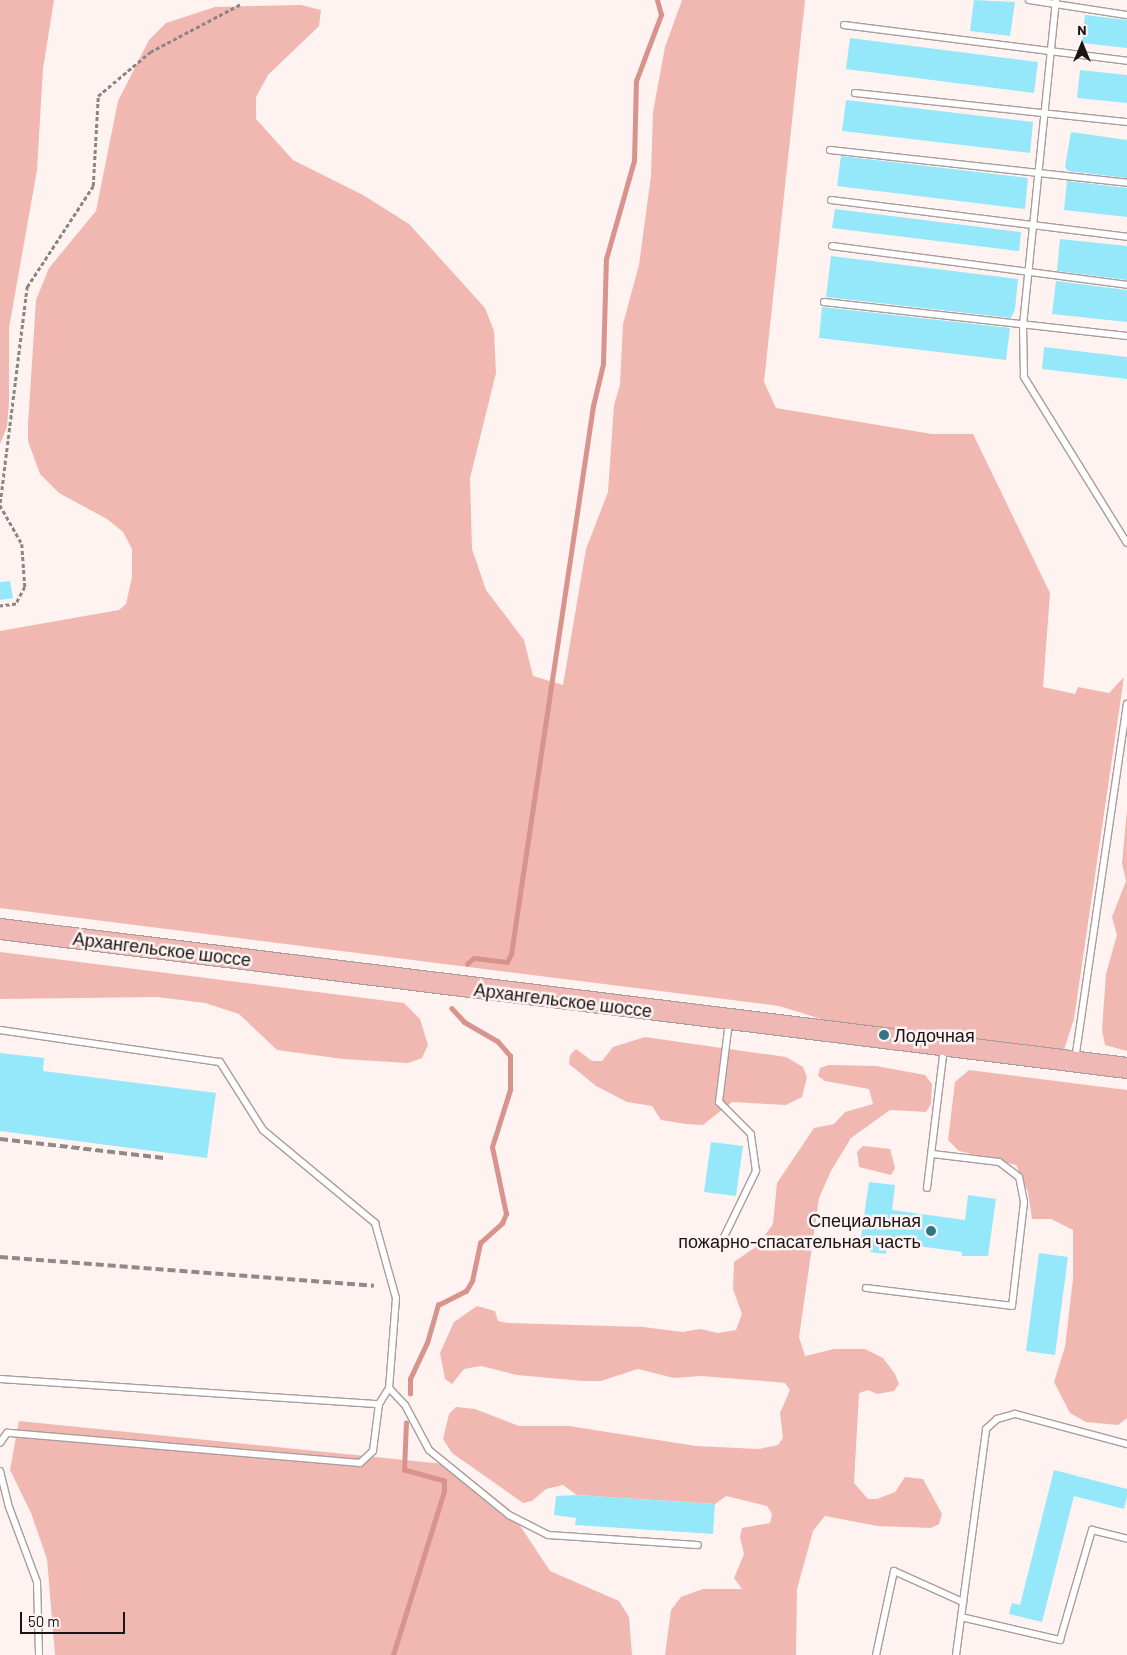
<!DOCTYPE html>
<meta charset="utf-8">
<style>
body{margin:0}
#map{position:relative;width:1127px;height:1655px;overflow:hidden;background:#fef3f1;font-family:Barlow,sans-serif}
div>[style]{position:absolute}
[style*='--x']{left:calc(var(--x)*1px);top:calc(var(--y)*1px);width:calc(var(--w)*1px);rotate:calc(var(--a)*1deg)}
.green>*{inset:0;background:#f1b8b2}
.stream>*{height:4.5px;margin:-2.25px;padding:0 2.25px;transform-origin:2.25px;border-radius:2.25px;background:#d7938c}
.building>*{inset:0;background:#95e7fa}
.path>*{height:2.5px;margin-top:-1.25px;transform-origin:0;background:repeating-linear-gradient(90deg,#8d8584 0 4px,transparent 0 6.5px)}
.roads{filter:drop-shadow(1px 0 #a89d9c) drop-shadow(-1px 0 #a89d9c) drop-shadow(0 1px #a89d9c) drop-shadow(0 -1px #a89d9c)}
.lane>*{height:6px;margin:-3px;padding:0 3px;transform-origin:3px;border-radius:3px;background:#fff}
.primary>*{height:20px;margin:-10px;padding:0 10px;transform-origin:10px;border-radius:10px;background:#efb8b4}
.rail>*{height:4px;margin-top:-2px;transform-origin:0;background:repeating-linear-gradient(90deg,#918988 0 8px,transparent 0 12px)}
.dots>*{width:14px;height:14px;translate:-50% -50%;box-sizing:border-box;border:2px solid #fef3f1;border-radius:50%}
span{translate:-50% -50%;white-space:nowrap;text-align:center;line-height:1.15;-webkit-text-stroke:5px #fef3f1;paint-order:stroke}
.street-label{font-size:18px;color:#191515}
.poi-label{font-size:18px;color:#191515}
.left{translate:0 -50%;text-align:left}
.right{translate:-100% -50%;text-align:right}
.north{position:absolute;left:1057px;top:20px;width:50px;height:50px;-webkit-text-stroke:4px #fef3f1;paint-order:stroke;rotate:0deg;font-size:14px;font-weight:700;line-height:20px;text-align:center;color:#191515}
.north::after{content:'';display:block;margin:auto;width:18px;height:22px;background:#191515;clip-path:polygon(50% 0,100% 100%,50% 72%,0 100%)}
.scale{position:absolute;left:20px;top:1612px;width:105px;height:22px;box-sizing:border-box;border:2px solid #191515;border-top:0;padding-left:6px;font-size:15px;line-height:18px;white-space:nowrap;color:#191515;-webkit-text-stroke:4px #fef3f1;paint-order:stroke}
</style>
<div id="map">
<div class="green">
<i style="clip-path:polygon(0 0,54px 0,43px 69px,37px 170px,9px 328px,9px 403px,7px 427px,0 444px)"></i>
<i style="clip-path:polygon(682px 0,805px 0,764px 382px,776px 408px,932px 434px,973px 434px,1050px 593px,1043px 687px,1075px 694px,1078px 687px,1109px 693px,1124px 677px,1074px 1019px,1064px 1050px,834px 1023px,779px 1006px,0 908px,0 631px,119px 610px,126px 604px,132px 577px,132px 549px,123px 532px,107px 519px,59px 493px,40px 474px,28px 441px,28px 424px,36px 300px,49px 268px,96px 211px,118px 101px,149px 40px,166px 23px,215px 7px,301px 5px,321px 10px,319px 26px,268px 75px,256px 97px,256px 119px,293px 160px,363px 195px,409px 224px,485px 308px,494px 331px,496px 373px,470px 478px,472px 549px,486px 590px,524px 640px,533px 676px,563px 685px,586px 549px,608px 492px,614px 405px,620px 385px,623px 324px,639px 265px,651px 176px,653px 112px,665px 47px)"></i>
<i style="clip-path:polygon(1127px 810px,1127px 1051px,1105px 1045px,1102px 1030px,1106px 974px,1117px 935px,1112px 917px,1126px 881px,1122px 863px)"></i>
<i style="clip-path:polygon(0 952px,404px 1003px,420px 1019px,428px 1045px,422px 1058px,408px 1063px,343px 1059px,277px 1050px,239px 1014px,205px 1003px,157px 997px,0 999px)"></i>
<i style="clip-path:polygon(645px 1037px,786px 1057px,803px 1067px,807px 1077px,802px 1097px,786px 1105px,732px 1102px,703px 1125px,686px 1124px,661px 1120px,652px 1106px,627px 1102px,596px 1086px,569px 1064px,570px 1055px,576px 1049px,592px 1061px,602px 1061px,613px 1047px)"></i>
<i style="clip-path:polygon(829px 1065px,876px 1066px,925px 1075px,932px 1084px,931px 1104px,926px 1112px,890px 1110px,851px 1138px,831px 1171px,819px 1198px,799px 1337px,805px 1356px,834px 1349px,865px 1349px,883px 1358px,895px 1374px,899px 1384px,894px 1391px,877px 1394px,868px 1390px,859px 1393px,854px 1483px,868px 1499px,877px 1499px,895px 1492px,905px 1477px,923px 1479px,942px 1514px,939px 1524px,931px 1528px,877px 1526px,825px 1516px,813px 1531px,797px 1589px,796px 1655px,665px 1655px,671px 1610px,681px 1597px,703px 1589px,742px 1589px,734px 1578px,744px 1554px,740px 1537px,742px 1528px,770px 1523px,772px 1514px,767px 1506px,726px 1496px,715px 1504px,577px 1495px,563px 1485px,546px 1489px,532px 1501px,523px 1503px,452px 1453px,443px 1439px,449px 1414px,456px 1407px,475px 1409px,519px 1426px,569px 1426px,696px 1446px,759px 1449px,778px 1445px,783px 1438px,780px 1413px,790px 1390px,785px 1383px,776px 1382px,701px 1376px,674px 1378px,638px 1369px,601px 1381px,583px 1381px,517px 1375px,481px 1366px,464px 1369px,452px 1384px,445px 1379px,440px 1353px,454px 1322px,477px 1306px,495px 1311px,498px 1321px,507px 1323px,643px 1327px,682px 1332px,700px 1329px,718px 1333px,736px 1330px,742px 1314px,733px 1289px,734px 1262px,757px 1246px,773px 1224px,777px 1183px,814px 1128px,834px 1124px,845px 1112px,873px 1104px,869px 1089px,825px 1081px,818px 1076px,820px 1068px)"></i>
<i style="clip-path:polygon(969px 1070px,1127px 1090px,1127px 1418px,1118px 1425px,1086px 1422px,1070px 1413px,1054px 1382px,1065px 1347px,1073px 1279px,1073px 1230px,1051px 1219px,1032px 1219px,1028px 1192px,1016px 1165px,959px 1151px,948px 1140px,955px 1082px)"></i>
<i style="clip-path:polygon(863px 1146px,890px 1149px,895px 1168px,891px 1175px,859px 1167px,857px 1152px)"></i>
<i style="clip-path:polygon(19px 1421px,454px 1465px,509px 1509px,550px 1571px,619px 1601px,629px 1617px,632px 1655px,55px 1655px,47px 1559px,31px 1513px,10px 1470px)"></i>
</div>
<div class="stream">
<i style="--x:467;--y:964;--w:9;--a:-41"></i>
<i style="--x:474;--y:958;--w:33;--a:7"></i>
<i style="--x:507;--y:962;--w:9;--a:-63"></i>
<i style="--x:511;--y:954;--w:554;--a:-81.49"></i>
<i style="--x:593;--y:406;--w:43;--a:-76.6"></i>
<i style="--x:603;--y:364;--w:105;--a:-88.4"></i>
<i style="--x:606;--y:259;--w:102;--a:-74.1"></i>
<i style="--x:634;--y:161;--w:80;--a:-88.6"></i>
<i style="--x:636;--y:81;--w:71;--a:-69.3"></i>
<i style="--x:661;--y:15;--w:16;--a:-105"></i>
<i style="--x:410;--y:1394;--w:15;--a:-90"></i>
<i style="--x:410;--y:1379;--w:40;--a:-65"></i>
<i style="--x:427;--y:1343;--w:40;--a:-74"></i>
<i style="--x:438;--y:1305;--w:31;--a:-27"></i>
<i style="--x:466;--y:1291;--w:12;--a:-59"></i>
<i style="--x:472;--y:1281;--w:39;--a:-78"></i>
<i style="--x:480;--y:1243;--w:30;--a:-42"></i>
<i style="--x:502;--y:1223;--w:10;--a:-66"></i>
<i style="--x:506;--y:1214;--w:68;--a:-101.8"></i>
<i style="--x:492;--y:1147;--w:60;--a:-72.5"></i>
<i style="--x:510;--y:1090;--w:34;--a:-90"></i>
<i style="--x:510;--y:1056;--w:18;--a:-131"></i>
<i style="--x:498;--y:1042;--w:39;--a:-150"></i>
<i style="--x:464;--y:1022;--w:18;--a:-133"></i>
<i style="--x:393;--y:1655;--w:172;--a:-72.7"></i>
<i style="--x:444;--y:1491;--w:10;--a:-90"></i>
<i style="--x:444;--y:1481;--w:41;--a:-164.6"></i>
<i style="--x:404;--y:1470;--w:47;--a:-87.6"></i>
</div>
<div class="building">
<i style="clip-path:polygon(974px 0,1015px 2px,1010px 36px,970px 31px)"></i>
<i style="clip-path:polygon(1085px 15px,1127px 20px,1127px 48px,1082px 43px)"></i>
<i style="clip-path:polygon(850px 38px,1038px 62px,1034px 93px,846px 69px)"></i>
<i style="clip-path:polygon(1080px 70px,1127px 75px,1127px 103px,1077px 98px)"></i>
<i style="clip-path:polygon(846px 100px,1033px 122px,1030px 153px,842px 131px)"></i>
<i style="clip-path:polygon(1071px 132px,1127px 140px,1127px 178px,1068px 171px,1065px 167px)"></i>
<i style="clip-path:polygon(841px 156px,1028px 178px,1025px 209px,837px 186px)"></i>
<i style="clip-path:polygon(1067px 181px,1127px 188px,1127px 217px,1064px 210px)"></i>
<i style="clip-path:polygon(835px 209px,1021px 232px,1019px 251px,832px 228px)"></i>
<i style="clip-path:polygon(1060px 239px,1127px 246px,1127px 280px,1057px 271px)"></i>
<i style="clip-path:polygon(831px 256px,1018px 279px,1015px 309px,1011px 318px,826px 297px)"></i>
<i style="clip-path:polygon(1056px 281px,1127px 290px,1127px 322px,1052px 314px)"></i>
<i style="clip-path:polygon(822px 307px,1010px 328px,1006px 360px,819px 338px)"></i>
<i style="clip-path:polygon(1044px 347px,1127px 357px,1127px 379px,1042px 369px)"></i>
<i style="clip-path:polygon(10px 581px,13px 598px,0 600px,0 582px)"></i>
<i style="clip-path:polygon(0 1053px,44px 1058px,43px 1071px,216px 1093px,207px 1158px,0 1131px)"></i>
<i style="clip-path:polygon(711px 1142px,743px 1146px,736px 1196px,704px 1192px)"></i>
<i style="clip-path:polygon(869px 1182px,895px 1185px,892px 1210px,965px 1220px,968px 1195px,996px 1199px,988px 1256px,962px 1256px,962px 1252px,888px 1242px,886px 1254px,870px 1252px,872px 1239px,861px 1237px)"></i>
<i style="clip-path:polygon(1039px 1253px,1068px 1257px,1055px 1355px,1026px 1351px)"></i>
<i style="clip-path:polygon(1054px 1470px,1127px 1489px,1127px 1497px,1124px 1509px,1074px 1496px,1042px 1622px,1009px 1614px,1012px 1603px,1020px 1605px)"></i>
<i style="clip-path:polygon(577px 1495px,715px 1504px,713px 1534px,575px 1525px,576px 1518px,554px 1515px,556px 1496px)"></i>
</div>
<div class="path">
<i style="--x:0;--y:503;--w:218;--a:-82.9"></i>
<i style="--x:27;--y:287;--w:121;--a:-56.8"></i>
<i style="--x:93;--y:186;--w:90;--a:-86.8"></i>
<i style="--x:98;--y:96;--w:68;--a:-40.2"></i>
<i style="--x:150;--y:52;--w:103;--a:-27.8"></i>
<i style="--x:0;--y:505;--w:45;--a:60.6"></i>
<i style="--x:22;--y:544;--w:43;--a:86"></i>
<i style="--x:25;--y:587;--w:19;--a:118"></i>
<i style="--x:16;--y:604;--w:16;--a:173"></i>
</div>
<div class="roads">
<div class="lane">
<i style="--x:1029;--y:0;--w:99;--a:8.7"></i>
<i style="--x:1056;--y:0;--w:327;--a:95.8"></i>
<i style="--x:1023;--y:325;--w:52;--a:88.9"></i>
<i style="--x:1024;--y:377;--w:195;--a:58.2"></i>
<i style="--x:844;--y:25;--w:285;--a:7.2"></i>
<i style="--x:855;--y:93;--w:274;--a:6.1"></i>
<i style="--x:830;--y:150;--w:299;--a:6.3"></i>
<i style="--x:831;--y:200;--w:298;--a:7.1"></i>
<i style="--x:832;--y:246;--w:298;--a:7.5"></i>
<i style="--x:824;--y:302;--w:305;--a:6.4"></i>
<i style="--x:0;--y:1030;--w:222;--a:8.3"></i>
<i style="--x:220;--y:1062;--w:80;--a:57.7"></i>
<i style="--x:263;--y:1130;--w:146;--a:39.7"></i>
<i style="--x:375;--y:1223;--w:78;--a:74.4"></i>
<i style="--x:396;--y:1298;--w:90;--a:94.4"></i>
<i style="--x:389;--y:1388;--w:19;--a:122"></i>
<i style="--x:379;--y:1404;--w:47;--a:97.3"></i>
<i style="--x:373;--y:1451;--w:18;--a:137"></i>
<i style="--x:360;--y:1463;--w:354;--a:-175.1"></i>
<i style="--x:7;--y:1433;--w:12;--a:125"></i>
<i style="--x:1075;--y:1060;--w:360;--a:-81.7"></i>
<i style="--x:927;--y:1188;--w:141;--a:-83.1"></i>
<i style="--x:723;--y:1239;--w:76;--a:-64.1"></i>
<i style="--x:756;--y:1171;--w:37;--a:-98"></i>
<i style="--x:751;--y:1134;--w:45;--a:-135"></i>
<i style="--x:719;--y:1102;--w:81;--a:-82.9"></i>
<i style="--x:866;--y:1288;--w:147;--a:7"></i>
<i style="--x:1012;--y:1306;--w:105;--a:-83.4"></i>
<i style="--x:1024;--y:1202;--w:25;--a:-101"></i>
<i style="--x:1019;--y:1177;--w:25;--a:-143"></i>
<i style="--x:999;--y:1162;--w:67;--a:-173.2"></i>
<i style="--x:0;--y:1379;--w:380;--a:3.8"></i>
<i style="--x:389;--y:1388;--w:23;--a:47"></i>
<i style="--x:405;--y:1405;--w:51;--a:61.9"></i>
<i style="--x:429;--y:1450;--w:103;--a:39.1"></i>
<i style="--x:509;--y:1515;--w:44;--a:27.1"></i>
<i style="--x:548;--y:1535;--w:150;--a:3.8"></i>
<i style="--x:0;--y:1471;--w:37;--a:76"></i>
<i style="--x:9;--y:1507;--w:80;--a:69.5"></i>
<i style="--x:37;--y:1582;--w:73;--a:88.4"></i>
<i style="--x:961;--y:1617;--w:102;--a:13.1"></i>
<i style="--x:1060;--y:1640;--w:115;--a:-73.8"></i>
<i style="--x:1092;--y:1530;--w:36;--a:14"></i>
<i style="--x:876;--y:1655;--w:86;--a:-77.9"></i>
<i style="--x:894;--y:1571;--w:76;--a:24.2"></i>
<i style="--x:956;--y:1655;--w:228;--a:-82.4"></i>
<i style="--x:986;--y:1429;--w:15;--a:-42"></i>
<i style="--x:997;--y:1419;--w:19;--a:-16"></i>
<i style="--x:1015;--y:1414;--w:116;--a:15"></i>
</div>
<div class="primary">
<i style="--x:0;--y:929;--w:1136;--a:7.03"></i>
</div>
</div>
<div class="rail">
<i style="--x:0;--y:1139;--w:165;--a:6.6"></i>
<i style="--x:0;--y:1257;--w:375;--a:4.4"></i>
</div>
<div class="dots">
<i style="left:884px;top:1035px;background:#317584"></i>
<i style="left:931px;top:1231px;background:#317584"></i>
</div>
<div class="street-label">
<span style="left:162px;top:949px;rotate:7deg">Архангельское шоссе</span>
<span style="left:563px;top:1000px;rotate:7deg">Архангельское шоссе</span>
</div>
<div class="poi-label">
<span class="left" style="left:894px;top:1035px">Лодочная</span>
<span class="right" style="left:921px;top:1231px">Специальная<br>пожарно-спасательная часть</span>
</div>
<div class="north">N</div>
<div class="scale">50 m</div>
</div>
